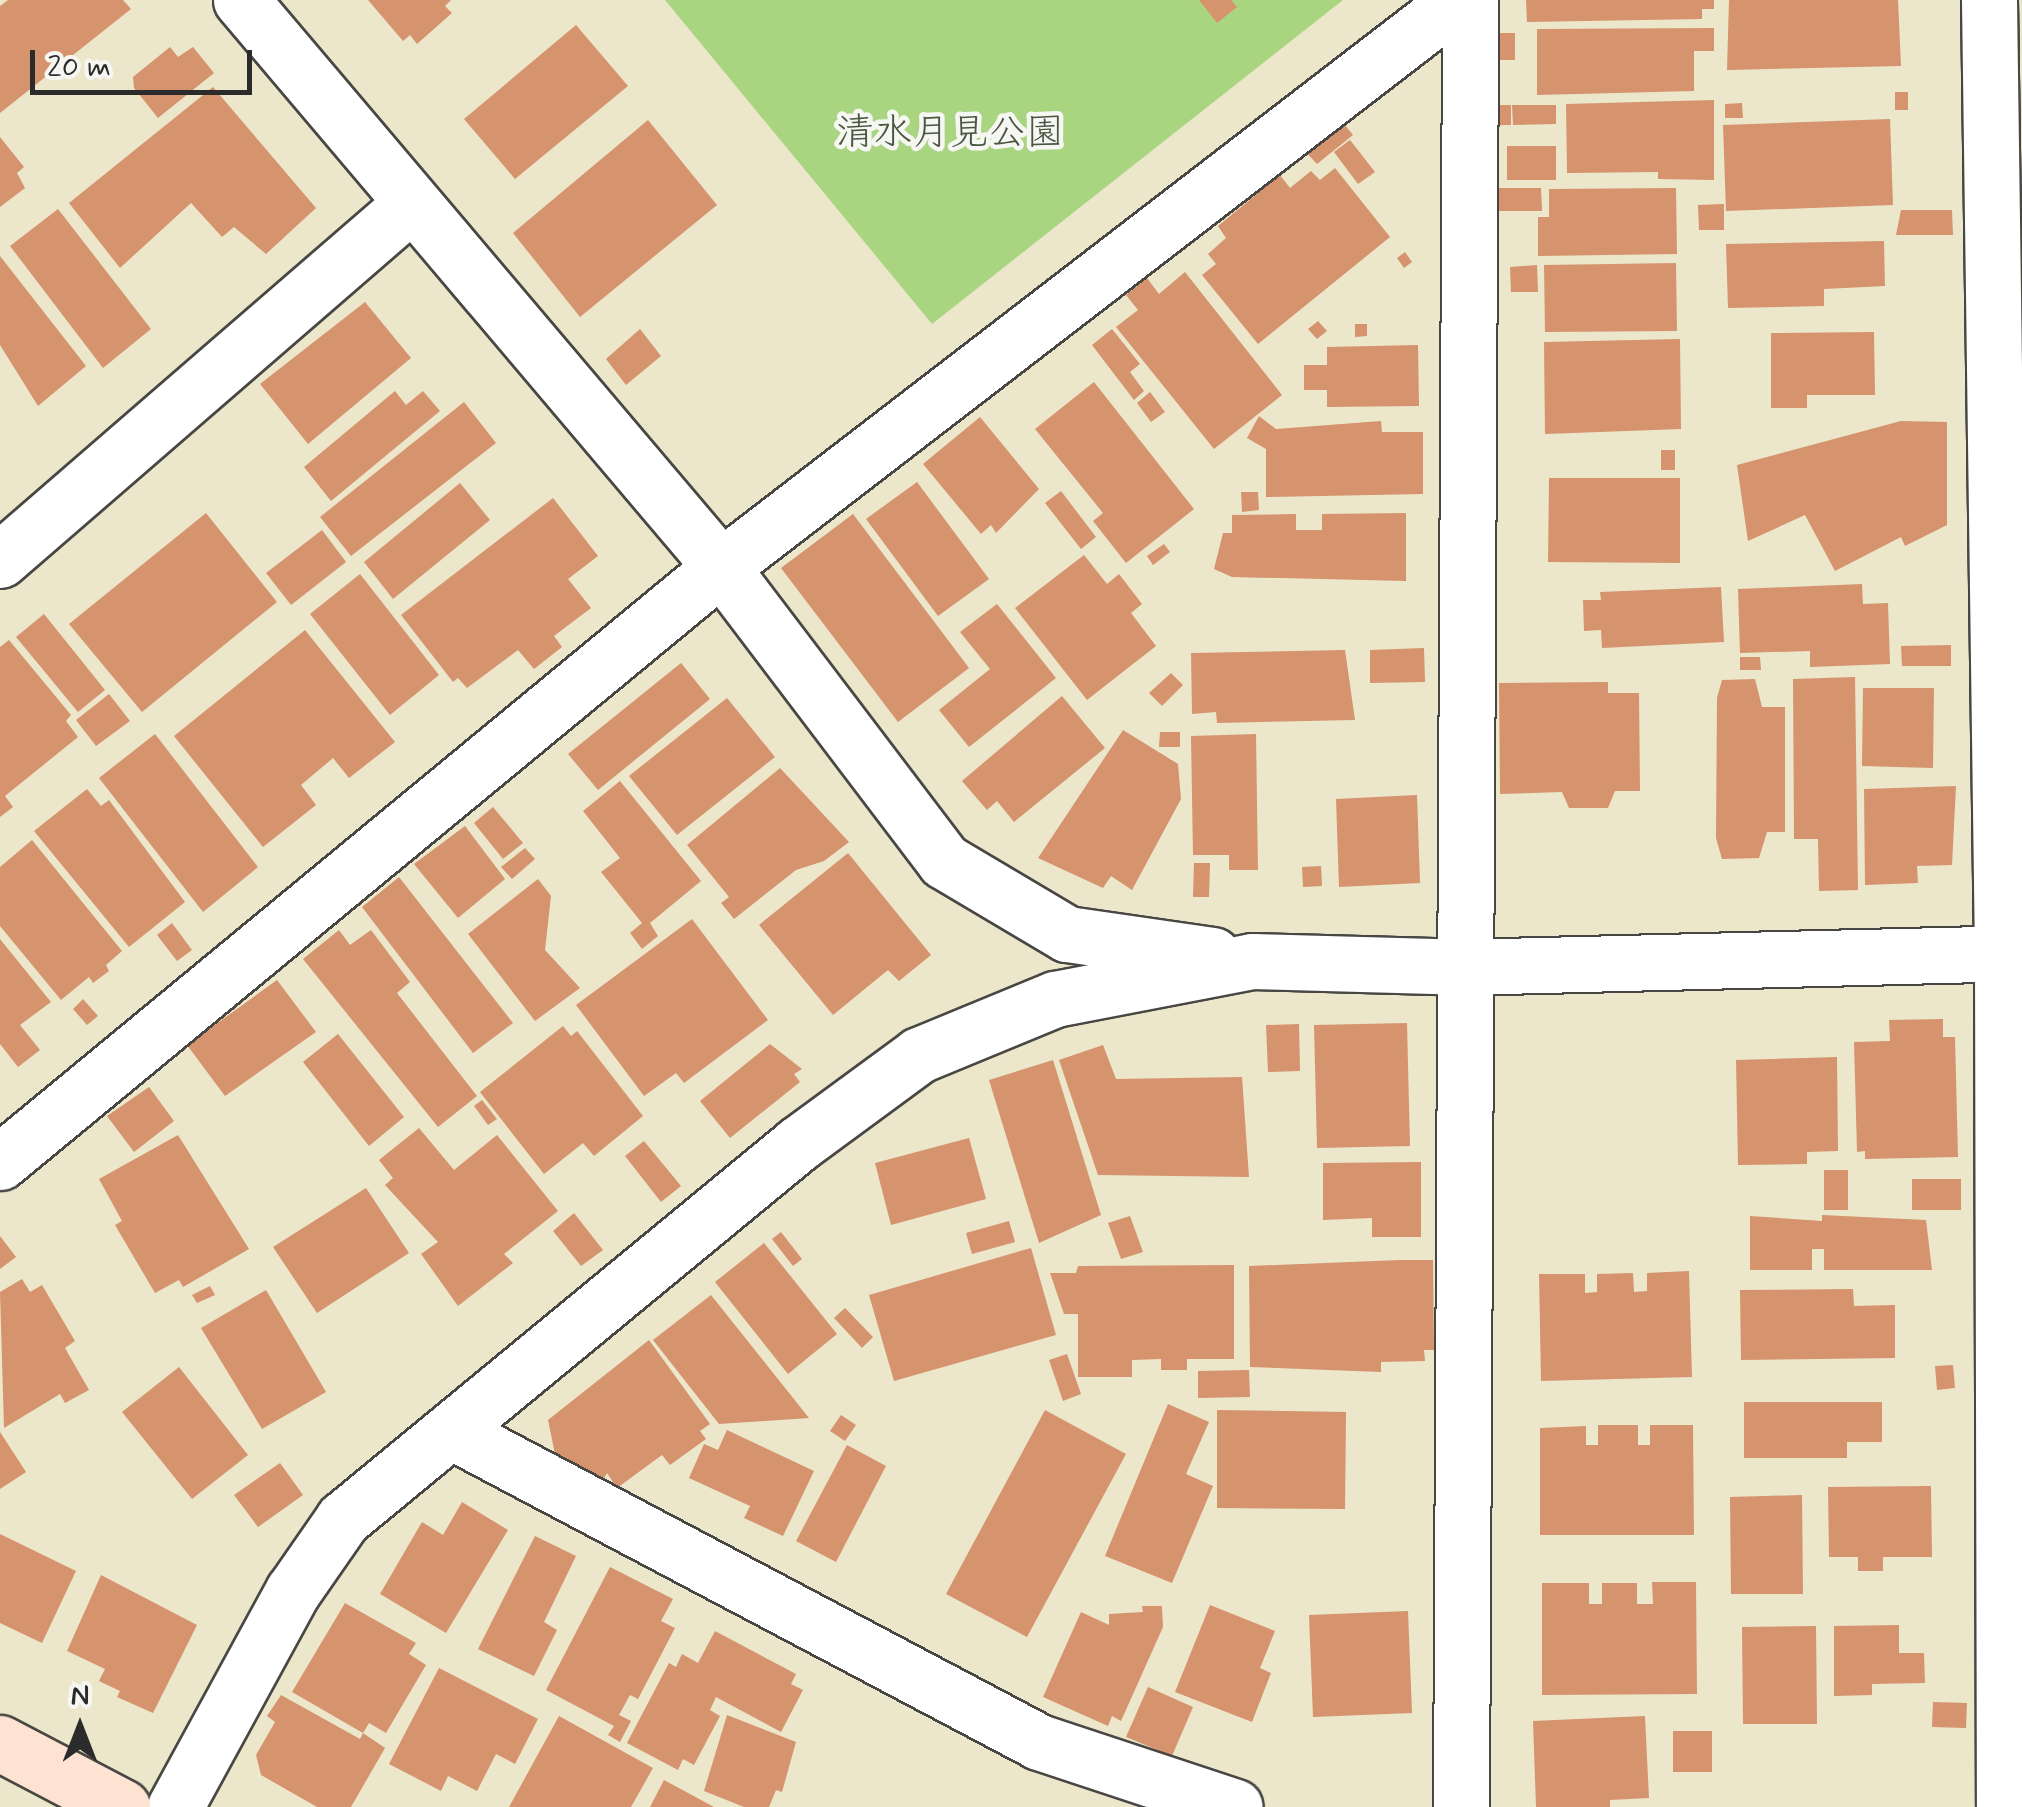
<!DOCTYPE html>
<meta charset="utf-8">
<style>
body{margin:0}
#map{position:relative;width:2022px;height:1807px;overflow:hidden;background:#ece6cb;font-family:Mynerve,"Klee One",sans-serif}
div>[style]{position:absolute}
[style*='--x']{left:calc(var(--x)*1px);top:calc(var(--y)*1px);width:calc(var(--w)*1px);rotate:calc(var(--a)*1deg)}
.green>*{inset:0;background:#a9d581}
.building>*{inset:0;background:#d5936e}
.roads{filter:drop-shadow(2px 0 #484743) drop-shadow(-2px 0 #484743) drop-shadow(0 2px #484743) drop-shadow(0 -2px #484743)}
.street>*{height:55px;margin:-27.5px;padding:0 27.5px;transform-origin:27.5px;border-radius:27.5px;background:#fff}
.secondary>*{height:55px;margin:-27.5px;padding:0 27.5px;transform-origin:27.5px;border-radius:27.5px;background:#fee3d2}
span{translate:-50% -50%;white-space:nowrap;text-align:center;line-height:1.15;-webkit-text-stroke:9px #f6f6f2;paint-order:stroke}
.park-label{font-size:38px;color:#4a5640}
.north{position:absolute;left:30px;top:1677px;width:100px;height:100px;-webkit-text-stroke:8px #f6f6f2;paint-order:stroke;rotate:0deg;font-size:28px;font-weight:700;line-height:40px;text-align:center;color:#2b2b2b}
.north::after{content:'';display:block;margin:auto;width:35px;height:45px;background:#2b2b2b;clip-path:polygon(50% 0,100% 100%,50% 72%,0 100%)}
.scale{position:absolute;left:30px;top:50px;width:222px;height:45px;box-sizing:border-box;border:5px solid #2b2b2b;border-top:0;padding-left:12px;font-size:30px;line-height:35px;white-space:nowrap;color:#2b2b2b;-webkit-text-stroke:8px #f6f6f2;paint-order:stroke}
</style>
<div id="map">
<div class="green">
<i style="clip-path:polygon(665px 0,1343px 0,932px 324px)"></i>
</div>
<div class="building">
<i style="clip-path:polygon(8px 0,123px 0,131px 9px,0 113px,0 6px)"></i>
<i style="clip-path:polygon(368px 0,451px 0,445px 6px,452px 13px,417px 44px,410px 35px,403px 41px)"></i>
<i style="clip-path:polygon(1199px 0,1231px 0,1237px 7px,1217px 23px)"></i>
<i style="clip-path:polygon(1526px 0,1714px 0,1714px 9px,1702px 9px,1702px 19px,1527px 22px)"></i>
<i style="clip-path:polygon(1729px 0,1898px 0,1901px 66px,1727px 70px)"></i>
<i style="clip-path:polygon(576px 25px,628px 86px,515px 179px,464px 119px)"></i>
<i style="clip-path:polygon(1714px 28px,1714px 51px,1694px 51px,1694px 91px,1537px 95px,1537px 29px)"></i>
<i style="clip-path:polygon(1494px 33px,1515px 33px,1515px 60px,1494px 60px)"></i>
<i style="clip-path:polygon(170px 47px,178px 57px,193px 47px,214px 73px,158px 118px,134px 88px,133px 77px)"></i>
<i style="clip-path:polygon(213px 87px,316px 208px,266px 254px,234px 227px,222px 237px,191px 203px,120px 268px,69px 203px)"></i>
<i style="clip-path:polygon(1895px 92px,1908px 92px,1908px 110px,1895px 110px)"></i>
<i style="clip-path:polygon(1714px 100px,1714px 180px,1658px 179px,1658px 172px,1567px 173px,1566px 104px)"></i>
<i style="clip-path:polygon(1742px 103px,1743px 118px,1725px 118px,1725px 104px)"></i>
<i style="clip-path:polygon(1495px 105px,1511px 105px,1511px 125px,1495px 125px)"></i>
<i style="clip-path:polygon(1512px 105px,1556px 105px,1556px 124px,1513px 125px)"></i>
<i style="clip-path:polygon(1340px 119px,1353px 135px,1317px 164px,1302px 148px)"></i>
<i style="clip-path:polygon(1890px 119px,1893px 205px,1726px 211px,1723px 125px)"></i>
<i style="clip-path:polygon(648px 120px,717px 205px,580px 317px,513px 233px)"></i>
<i style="clip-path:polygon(0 137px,24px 167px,17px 173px,25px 188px,0 207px)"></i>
<i style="clip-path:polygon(1350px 140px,1375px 172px,1358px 184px,1334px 152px)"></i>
<i style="clip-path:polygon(1507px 146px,1556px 146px,1556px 180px,1507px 180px)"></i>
<i style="clip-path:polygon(1335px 168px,1390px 237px,1258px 344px,1202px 275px,1216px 264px,1208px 254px,1226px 238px,1218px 226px,1280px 175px,1290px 188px,1311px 171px,1320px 180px)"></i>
<i style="clip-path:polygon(1497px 188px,1541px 188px,1542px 211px,1497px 211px)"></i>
<i style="clip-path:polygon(1676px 188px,1677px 254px,1538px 256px,1538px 217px,1549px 217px,1549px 189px)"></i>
<i style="clip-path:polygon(1724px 204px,1724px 230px,1699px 230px,1698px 205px)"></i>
<i style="clip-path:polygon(58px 209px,151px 329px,103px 368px,10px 246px)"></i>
<i style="clip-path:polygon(1901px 210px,1952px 210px,1953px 235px,1896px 235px)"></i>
<i style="clip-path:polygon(1884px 241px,1885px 286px,1824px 289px,1824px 306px,1728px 308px,1726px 244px)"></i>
<i style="clip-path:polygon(1405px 252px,1412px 262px,1404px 268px,1397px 258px)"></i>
<i style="clip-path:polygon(0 256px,86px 366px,38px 406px,0 345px)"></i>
<i style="clip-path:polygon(1676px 263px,1677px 331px,1545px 332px,1544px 265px)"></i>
<i style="clip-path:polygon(1537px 265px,1538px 292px,1511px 292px,1510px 267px)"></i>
<i style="clip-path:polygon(1185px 272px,1282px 395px,1214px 449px,1116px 327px,1138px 310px,1126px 295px,1147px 278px,1159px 294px)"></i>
<i style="clip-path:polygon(365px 302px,411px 358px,308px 444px,260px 384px)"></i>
<i style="clip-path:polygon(1318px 321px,1327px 331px,1317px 339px,1308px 329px)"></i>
<i style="clip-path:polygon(1355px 324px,1367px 324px,1367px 336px,1355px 337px)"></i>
<i style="clip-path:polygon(640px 329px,661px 356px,626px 385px,606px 359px)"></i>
<i style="clip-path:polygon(1112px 329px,1140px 364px,1130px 372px,1144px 391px,1134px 400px,1092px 345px)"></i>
<i style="clip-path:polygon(1874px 332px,1875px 395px,1807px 395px,1807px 408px,1771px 408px,1771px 333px)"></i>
<i style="clip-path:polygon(1680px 339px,1681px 429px,1545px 434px,1544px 342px)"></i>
<i style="clip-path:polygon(1418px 345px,1419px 406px,1327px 407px,1327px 390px,1304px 390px,1304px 365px,1327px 365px,1327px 347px)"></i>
<i style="clip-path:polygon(1094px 382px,1194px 509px,1126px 563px,1093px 521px,1103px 513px,1035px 429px)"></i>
<i style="clip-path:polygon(395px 391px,406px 405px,423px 391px,440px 411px,331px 501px,304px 467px)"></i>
<i style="clip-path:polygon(1150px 392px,1165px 412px,1151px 422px,1137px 403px)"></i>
<i style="clip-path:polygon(464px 402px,496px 443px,351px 556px,320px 517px)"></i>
<i style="clip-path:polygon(1259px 416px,1276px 429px,1381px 421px,1382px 432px,1423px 432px,1423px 494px,1266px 497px,1266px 449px,1247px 438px)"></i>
<i style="clip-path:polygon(980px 417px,1039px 489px,996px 533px,991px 525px,981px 534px,923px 464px)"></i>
<i style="clip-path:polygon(1901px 421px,1947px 422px,1947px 525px,1905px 546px,1901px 537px,1835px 571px,1805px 515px,1748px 541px,1737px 465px)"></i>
<i style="clip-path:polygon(1661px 450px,1675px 450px,1675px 470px,1661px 470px)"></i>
<i style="clip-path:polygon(1549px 478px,1680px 478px,1680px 563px,1548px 562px)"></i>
<i style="clip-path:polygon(917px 482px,989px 579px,938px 616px,866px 519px)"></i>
<i style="clip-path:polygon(460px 483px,490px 520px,393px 599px,364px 562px)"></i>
<i style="clip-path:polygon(1061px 491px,1096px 537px,1081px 549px,1045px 503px)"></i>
<i style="clip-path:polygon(1241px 492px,1258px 492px,1259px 510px,1242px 512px)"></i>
<i style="clip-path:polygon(553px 498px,598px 556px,568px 579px,591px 608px,554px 636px,562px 647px,534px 669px,518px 650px,467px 688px,458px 678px,453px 682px,401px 615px)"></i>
<i style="clip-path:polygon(206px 513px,277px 602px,142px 712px,69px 624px)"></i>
<i style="clip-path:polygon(1406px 513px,1406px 581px,1232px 577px,1214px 569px,1223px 533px,1232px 533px,1232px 515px,1296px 514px,1296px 530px,1322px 530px,1322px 514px)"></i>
<i style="clip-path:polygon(853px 514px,969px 668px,898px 722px,781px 568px)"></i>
<i style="clip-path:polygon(322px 530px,346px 562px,291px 605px,266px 573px)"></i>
<i style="clip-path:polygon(1164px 544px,1170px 552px,1153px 565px,1147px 556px)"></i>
<i style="clip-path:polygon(1084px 555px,1107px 584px,1119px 574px,1142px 604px,1131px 613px,1156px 646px,1087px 700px,1015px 608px)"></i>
<i style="clip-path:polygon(360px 574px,439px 675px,390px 715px,310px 614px)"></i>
<i style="clip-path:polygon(1862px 584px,1863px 604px,1888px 603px,1890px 664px,1810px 667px,1810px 651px,1740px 653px,1738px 589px)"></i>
<i style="clip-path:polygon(1721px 587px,1724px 642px,1602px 648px,1601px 630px,1584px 631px,1583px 600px,1601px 600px,1600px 592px)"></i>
<i style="clip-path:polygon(997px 604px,1056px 678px,969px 747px,939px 710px,990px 669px,960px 632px)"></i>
<i style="clip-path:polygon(44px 614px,105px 690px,78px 712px,16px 637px)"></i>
<i style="clip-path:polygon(305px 630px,395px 742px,349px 778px,333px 758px,301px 785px,316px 805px,263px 847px,174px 736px)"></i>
<i style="clip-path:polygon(9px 640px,71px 715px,66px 721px,78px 737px,5px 796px,13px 807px,0 817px,0 647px)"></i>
<i style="clip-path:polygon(1951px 645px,1951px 666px,1902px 666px,1901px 646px)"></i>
<i style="clip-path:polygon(1424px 648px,1425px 682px,1370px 683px,1370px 650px)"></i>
<i style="clip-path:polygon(1345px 650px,1355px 720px,1217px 723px,1216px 712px,1192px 714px,1191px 653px)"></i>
<i style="clip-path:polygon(1740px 657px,1760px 657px,1761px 670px,1740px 670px)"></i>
<i style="clip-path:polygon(681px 663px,710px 699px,598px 790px,568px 754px)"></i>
<i style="clip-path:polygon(1171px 673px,1183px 685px,1162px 706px,1149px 693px)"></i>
<i style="clip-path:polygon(1855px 677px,1858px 890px,1819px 891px,1818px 839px,1794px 839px,1793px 679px)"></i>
<i style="clip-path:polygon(1755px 679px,1762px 707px,1785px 707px,1785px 832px,1767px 832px,1759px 858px,1722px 859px,1716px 838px,1717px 698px,1722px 680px)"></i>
<i style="clip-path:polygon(1608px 682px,1608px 693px,1639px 693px,1640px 791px,1615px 791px,1608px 808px,1569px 808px,1562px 792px,1500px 794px,1499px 683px)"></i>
<i style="clip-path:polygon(1863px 688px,1934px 688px,1933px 768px,1862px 766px)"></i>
<i style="clip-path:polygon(109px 694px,130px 721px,96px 746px,76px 720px)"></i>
<i style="clip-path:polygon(1062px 696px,1105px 748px,1014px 822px,997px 801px,987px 810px,962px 781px)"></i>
<i style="clip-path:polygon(727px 698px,775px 757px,677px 835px,629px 776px)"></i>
<i style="clip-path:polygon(1123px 730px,1178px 764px,1181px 799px,1132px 890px,1111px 876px,1103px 888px,1038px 858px)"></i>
<i style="clip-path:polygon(1160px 732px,1180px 732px,1180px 747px,1159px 747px)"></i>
<i style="clip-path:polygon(155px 734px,258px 867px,203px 912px,99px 778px)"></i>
<i style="clip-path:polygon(1256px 734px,1258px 870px,1229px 870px,1229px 855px,1193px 855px,1191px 736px)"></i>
<i style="clip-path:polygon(780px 768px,849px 842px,824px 861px,796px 870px,734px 919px,721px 903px,729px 897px,687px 845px)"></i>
<i style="clip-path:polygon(620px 781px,701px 881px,650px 923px,658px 936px,642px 949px,630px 933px,642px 923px,601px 872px,620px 858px,583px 811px)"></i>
<i style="clip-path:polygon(1956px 786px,1952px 865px,1917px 866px,1918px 883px,1865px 885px,1864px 789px)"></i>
<i style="clip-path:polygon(87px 789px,101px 806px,109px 800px,185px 902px,129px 947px,34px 831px)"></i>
<i style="clip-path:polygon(1417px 795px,1420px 883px,1339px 887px,1336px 799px)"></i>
<i style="clip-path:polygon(493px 807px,523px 843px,503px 859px,474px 823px)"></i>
<i style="clip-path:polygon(465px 826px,505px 879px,458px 918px,414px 864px)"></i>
<i style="clip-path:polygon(32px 840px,122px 951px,106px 965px,109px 971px,93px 983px,89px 977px,61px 1000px,0 926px,0 867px)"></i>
<i style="clip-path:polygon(525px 848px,535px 859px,512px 879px,501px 867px)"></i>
<i style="clip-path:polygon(848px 853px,931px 955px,899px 981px,888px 970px,833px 1015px,759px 925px)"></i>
<i style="clip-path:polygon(1194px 863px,1210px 863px,1209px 897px,1193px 897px)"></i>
<i style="clip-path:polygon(1321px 866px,1322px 886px,1303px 887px,1302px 867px)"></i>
<i style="clip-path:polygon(399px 877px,513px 1023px,473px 1053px,362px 907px)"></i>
<i style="clip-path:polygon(538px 879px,551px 896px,545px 950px,580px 988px,535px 1021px,468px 934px)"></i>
<i style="clip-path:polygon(692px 919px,768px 1020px,684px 1083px,676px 1073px,644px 1096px,576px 1005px)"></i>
<i style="clip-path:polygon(172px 923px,192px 950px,177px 961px,157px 935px)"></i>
<i style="clip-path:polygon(339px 930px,350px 945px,371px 930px,410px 982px,397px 993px,477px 1096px,438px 1127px,303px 959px)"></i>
<i style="clip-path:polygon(0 939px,51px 1002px,20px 1025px,40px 1050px,18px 1067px,0 1044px)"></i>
<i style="clip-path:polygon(277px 980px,316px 1032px,225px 1096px,187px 1045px)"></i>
<i style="clip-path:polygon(83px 999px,98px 1016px,87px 1025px,73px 1009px)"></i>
<i style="clip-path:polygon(1943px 1019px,1943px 1037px,1955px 1037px,1958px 1157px,1865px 1159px,1865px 1151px,1857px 1152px,1854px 1042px,1890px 1041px,1889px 1020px)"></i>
<i style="clip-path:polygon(1407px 1023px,1410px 1146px,1317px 1148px,1314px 1025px)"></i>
<i style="clip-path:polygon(1299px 1024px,1300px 1071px,1268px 1072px,1266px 1025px)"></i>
<i style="clip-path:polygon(563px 1026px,571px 1036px,577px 1031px,643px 1116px,594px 1156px,583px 1143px,544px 1174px,480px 1092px)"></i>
<i style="clip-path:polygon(338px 1034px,404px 1117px,369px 1146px,303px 1062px)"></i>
<i style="clip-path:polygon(770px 1044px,802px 1069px,794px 1074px,800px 1082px,730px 1138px,700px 1101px)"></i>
<i style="clip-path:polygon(1103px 1045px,1116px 1079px,1242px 1077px,1249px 1177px,1098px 1175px,1059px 1060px)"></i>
<i style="clip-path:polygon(1837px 1057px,1838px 1151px,1807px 1152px,1807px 1164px,1738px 1165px,1736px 1060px)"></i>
<i style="clip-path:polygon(1053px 1060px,1101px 1215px,1039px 1243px,989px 1080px)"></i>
<i style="clip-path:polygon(149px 1087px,174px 1121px,134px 1152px,107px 1116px)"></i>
<i style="clip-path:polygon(482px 1100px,497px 1119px,488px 1125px,474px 1106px)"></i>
<i style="clip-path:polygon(419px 1128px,454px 1170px,497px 1135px,558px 1211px,504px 1254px,513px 1263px,458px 1306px,421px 1254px,438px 1242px,385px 1185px,393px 1178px,379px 1160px)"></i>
<i style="clip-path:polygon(178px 1135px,249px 1249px,183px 1287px,179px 1280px,155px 1293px,115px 1225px,122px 1221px,99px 1179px)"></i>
<i style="clip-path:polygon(969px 1138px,986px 1199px,891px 1225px,875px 1163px)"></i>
<i style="clip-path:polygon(644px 1141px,681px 1186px,661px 1202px,625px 1156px)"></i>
<i style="clip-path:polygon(1421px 1162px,1421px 1237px,1372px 1237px,1372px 1218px,1323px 1220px,1323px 1163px)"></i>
<i style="clip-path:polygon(1824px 1170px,1848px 1170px,1848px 1210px,1824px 1210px)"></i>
<i style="clip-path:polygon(1912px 1179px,1961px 1179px,1961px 1210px,1912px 1210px)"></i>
<i style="clip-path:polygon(366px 1188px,409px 1253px,317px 1313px,273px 1247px)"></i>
<i style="clip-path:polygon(574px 1213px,603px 1250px,581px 1266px,553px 1231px)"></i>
<i style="clip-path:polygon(1822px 1215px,1926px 1220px,1932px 1270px,1824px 1270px,1824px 1249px,1812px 1249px,1812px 1270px,1750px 1270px,1750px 1216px,1822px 1221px)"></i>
<i style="clip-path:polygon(1130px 1216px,1143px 1252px,1121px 1259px,1108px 1223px)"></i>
<i style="clip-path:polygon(1009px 1221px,1015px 1242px,972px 1254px,966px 1233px)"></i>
<i style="clip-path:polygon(781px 1232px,802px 1259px,793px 1266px,772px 1239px)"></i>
<i style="clip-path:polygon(0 1236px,16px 1257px,0 1269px)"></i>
<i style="clip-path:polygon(764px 1243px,837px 1334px,788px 1374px,715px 1282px)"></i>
<i style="clip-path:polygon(1031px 1248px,1056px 1335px,894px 1381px,869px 1295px)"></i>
<i style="clip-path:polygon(1400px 1260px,1433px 1260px,1434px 1350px,1424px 1350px,1425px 1361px,1381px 1362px,1381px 1372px,1250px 1367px,1249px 1266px)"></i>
<i style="clip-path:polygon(1234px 1265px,1234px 1359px,1187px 1359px,1187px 1370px,1161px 1370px,1161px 1359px,1132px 1360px,1132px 1377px,1078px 1377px,1078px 1314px,1064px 1314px,1050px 1273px,1076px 1273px,1078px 1266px)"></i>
<i style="clip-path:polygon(1689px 1271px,1692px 1377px,1541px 1381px,1539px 1274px,1585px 1274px,1585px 1293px,1597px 1292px,1597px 1274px,1633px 1273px,1634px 1292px,1647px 1291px,1647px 1273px)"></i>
<i style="clip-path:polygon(22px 1279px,30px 1292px,42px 1285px,75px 1341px,65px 1348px,89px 1390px,65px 1403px,60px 1394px,4px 1428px,0 1292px)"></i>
<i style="clip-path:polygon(210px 1286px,215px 1295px,197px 1303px,192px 1295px)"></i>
<i style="clip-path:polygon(1853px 1289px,1854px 1306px,1895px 1305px,1895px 1358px,1741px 1360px,1740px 1290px)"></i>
<i style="clip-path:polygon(266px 1290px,326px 1392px,262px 1429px,201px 1328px)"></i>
<i style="clip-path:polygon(711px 1295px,809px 1418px,719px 1424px,653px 1340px)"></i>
<i style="clip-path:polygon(845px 1308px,873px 1337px,862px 1348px,834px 1318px)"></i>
<i style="clip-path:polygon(649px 1340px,710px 1424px,700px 1431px,706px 1439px,670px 1465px,662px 1455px,617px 1488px,607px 1473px,604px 1478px,555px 1454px,548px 1420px)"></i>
<i style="clip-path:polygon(1067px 1354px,1081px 1394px,1063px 1401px,1049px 1360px)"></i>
<i style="clip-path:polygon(1953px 1365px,1955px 1388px,1937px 1390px,1935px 1366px)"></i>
<i style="clip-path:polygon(179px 1367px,248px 1455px,192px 1499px,122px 1412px)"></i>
<i style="clip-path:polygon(1249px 1370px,1250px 1397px,1198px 1398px,1198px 1371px)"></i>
<i style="clip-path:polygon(1744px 1402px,1882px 1402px,1882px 1442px,1847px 1442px,1847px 1458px,1744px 1458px)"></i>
<i style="clip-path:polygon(1168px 1404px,1209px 1422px,1186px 1474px,1213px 1486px,1172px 1583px,1105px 1556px)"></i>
<i style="clip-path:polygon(1045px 1410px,1126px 1454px,1027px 1637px,946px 1594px)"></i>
<i style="clip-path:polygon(1217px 1410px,1346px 1412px,1345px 1509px,1217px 1508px)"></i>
<i style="clip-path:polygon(841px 1415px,856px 1425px,845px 1441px,830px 1431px)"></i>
<i style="clip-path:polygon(1598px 1425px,1638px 1425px,1638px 1445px,1650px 1445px,1650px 1425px,1693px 1425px,1694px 1535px,1540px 1535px,1540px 1428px,1586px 1426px,1586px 1445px,1598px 1445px)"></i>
<i style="clip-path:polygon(727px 1430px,814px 1471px,783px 1536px,744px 1518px,750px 1506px,689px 1478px,704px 1444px,718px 1450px)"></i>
<i style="clip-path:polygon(0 1432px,26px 1472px,0 1489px)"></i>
<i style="clip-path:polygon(847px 1445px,886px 1466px,836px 1562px,796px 1541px)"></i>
<i style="clip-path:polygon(280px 1463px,303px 1495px,258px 1527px,234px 1495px)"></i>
<i style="clip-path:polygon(1931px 1486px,1932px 1557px,1883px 1557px,1883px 1571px,1858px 1571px,1858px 1557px,1829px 1557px,1828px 1487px)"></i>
<i style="clip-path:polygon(1802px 1495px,1803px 1594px,1731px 1594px,1730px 1497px)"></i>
<i style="clip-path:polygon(462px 1502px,508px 1530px,446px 1633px,380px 1594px,422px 1522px,443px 1535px)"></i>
<i style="clip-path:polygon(0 1534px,76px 1571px,42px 1643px,0 1623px)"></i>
<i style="clip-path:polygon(535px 1536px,576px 1556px,544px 1622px,557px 1630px,534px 1676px,478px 1649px)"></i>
<i style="clip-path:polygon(610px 1567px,673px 1599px,661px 1621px,675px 1628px,638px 1699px,630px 1695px,619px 1715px,631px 1721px,620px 1742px,608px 1735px,614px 1726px,546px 1690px)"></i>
<i style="clip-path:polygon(101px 1575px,197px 1625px,153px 1713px,117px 1697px,120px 1691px,99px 1681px,105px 1669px,67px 1651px)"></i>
<i style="clip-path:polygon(1652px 1582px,1696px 1582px,1697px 1694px,1542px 1695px,1542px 1583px,1589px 1583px,1589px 1604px,1602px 1604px,1602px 1583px,1637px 1583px,1637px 1604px,1653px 1604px)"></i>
<i style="clip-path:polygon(345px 1603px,416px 1643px,409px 1654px,426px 1665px,386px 1733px,369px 1723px,363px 1733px,385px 1748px,351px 1807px,317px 1807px,261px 1775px,256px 1755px,275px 1722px,267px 1716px,281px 1695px,360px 1739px,363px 1733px,292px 1692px)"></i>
<i style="clip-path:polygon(1210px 1605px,1275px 1631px,1260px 1668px,1271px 1673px,1252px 1722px,1175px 1692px)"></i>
<i style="clip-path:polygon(1142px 1606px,1162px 1606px,1163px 1627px,1121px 1721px,1112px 1716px,1108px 1726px,1043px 1697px,1081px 1612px,1109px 1625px,1109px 1614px,1143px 1612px)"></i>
<i style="clip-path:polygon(1408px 1611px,1412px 1713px,1313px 1717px,1309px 1615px)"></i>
<i style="clip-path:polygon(1899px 1625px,1899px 1653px,1924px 1653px,1925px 1683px,1872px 1684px,1872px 1695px,1834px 1696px,1834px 1626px)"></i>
<i style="clip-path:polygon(1816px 1626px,1817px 1724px,1743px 1724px,1742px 1627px)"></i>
<i style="clip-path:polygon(715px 1631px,796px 1674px,791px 1684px,803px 1690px,781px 1732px,716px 1697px,710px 1710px,720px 1716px,694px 1765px,683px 1759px,678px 1770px,627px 1743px,669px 1663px,676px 1667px,682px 1654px,698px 1663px)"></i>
<i style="clip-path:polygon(439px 1668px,538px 1719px,515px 1764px,496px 1754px,477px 1791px,448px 1776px,441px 1791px,389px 1764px)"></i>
<i style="clip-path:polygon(1148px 1687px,1193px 1707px,1172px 1756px,1126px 1737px)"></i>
<i style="clip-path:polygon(1933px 1702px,1967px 1703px,1966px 1728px,1932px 1727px)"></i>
<i style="clip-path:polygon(727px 1715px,796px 1742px,782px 1792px,776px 1790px,769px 1807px,744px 1807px,704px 1791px)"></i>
<i style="clip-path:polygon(559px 1716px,653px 1768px,631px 1807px,509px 1807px)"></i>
<i style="clip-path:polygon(1645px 1716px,1649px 1798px,1610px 1800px,1610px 1807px,1536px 1807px,1533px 1721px)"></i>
<i style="clip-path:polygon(1673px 1731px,1712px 1731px,1712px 1772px,1673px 1772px)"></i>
<i style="clip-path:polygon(664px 1780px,714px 1807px,650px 1807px)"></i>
</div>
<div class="roads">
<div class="street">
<i style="--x:241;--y:0;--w:743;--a:49.75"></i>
<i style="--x:721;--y:567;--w:369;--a:52.8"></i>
<i style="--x:944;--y:861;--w:143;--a:30.7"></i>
<i style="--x:1067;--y:934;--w:147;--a:8.2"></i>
<i style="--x:1989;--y:0;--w:954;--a:89.22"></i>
<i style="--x:2002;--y:954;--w:853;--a:89.87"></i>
<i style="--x:0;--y:560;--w:544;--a:-40.9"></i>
<i style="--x:0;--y:1162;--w:935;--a:-39.53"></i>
<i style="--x:721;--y:567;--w:930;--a:-37.57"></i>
<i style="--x:451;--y:1431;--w:665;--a:27.87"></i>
<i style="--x:1039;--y:1742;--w:206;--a:18.3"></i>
<i style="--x:175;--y:1807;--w:246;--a:-61.4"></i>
<i style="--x:293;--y:1591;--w:88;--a:-55.2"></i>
<i style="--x:343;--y:1519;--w:590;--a:-39.49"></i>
<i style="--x:798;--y:1144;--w:150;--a:-36.3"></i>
<i style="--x:919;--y:1055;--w:147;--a:-22.4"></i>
<i style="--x:1055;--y:999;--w:201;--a:-10.9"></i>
<i style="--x:1252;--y:961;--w:209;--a:1.6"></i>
<i style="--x:1461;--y:967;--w:561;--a:-1.43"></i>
<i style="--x:1461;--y:1807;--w:1807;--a:-89.71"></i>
</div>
<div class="secondary">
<i style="--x:0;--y:1743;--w:138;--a:27.7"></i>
</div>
</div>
<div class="park-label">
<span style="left:950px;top:134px">清水月見公園</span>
</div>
<div class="north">N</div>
<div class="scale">20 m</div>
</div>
